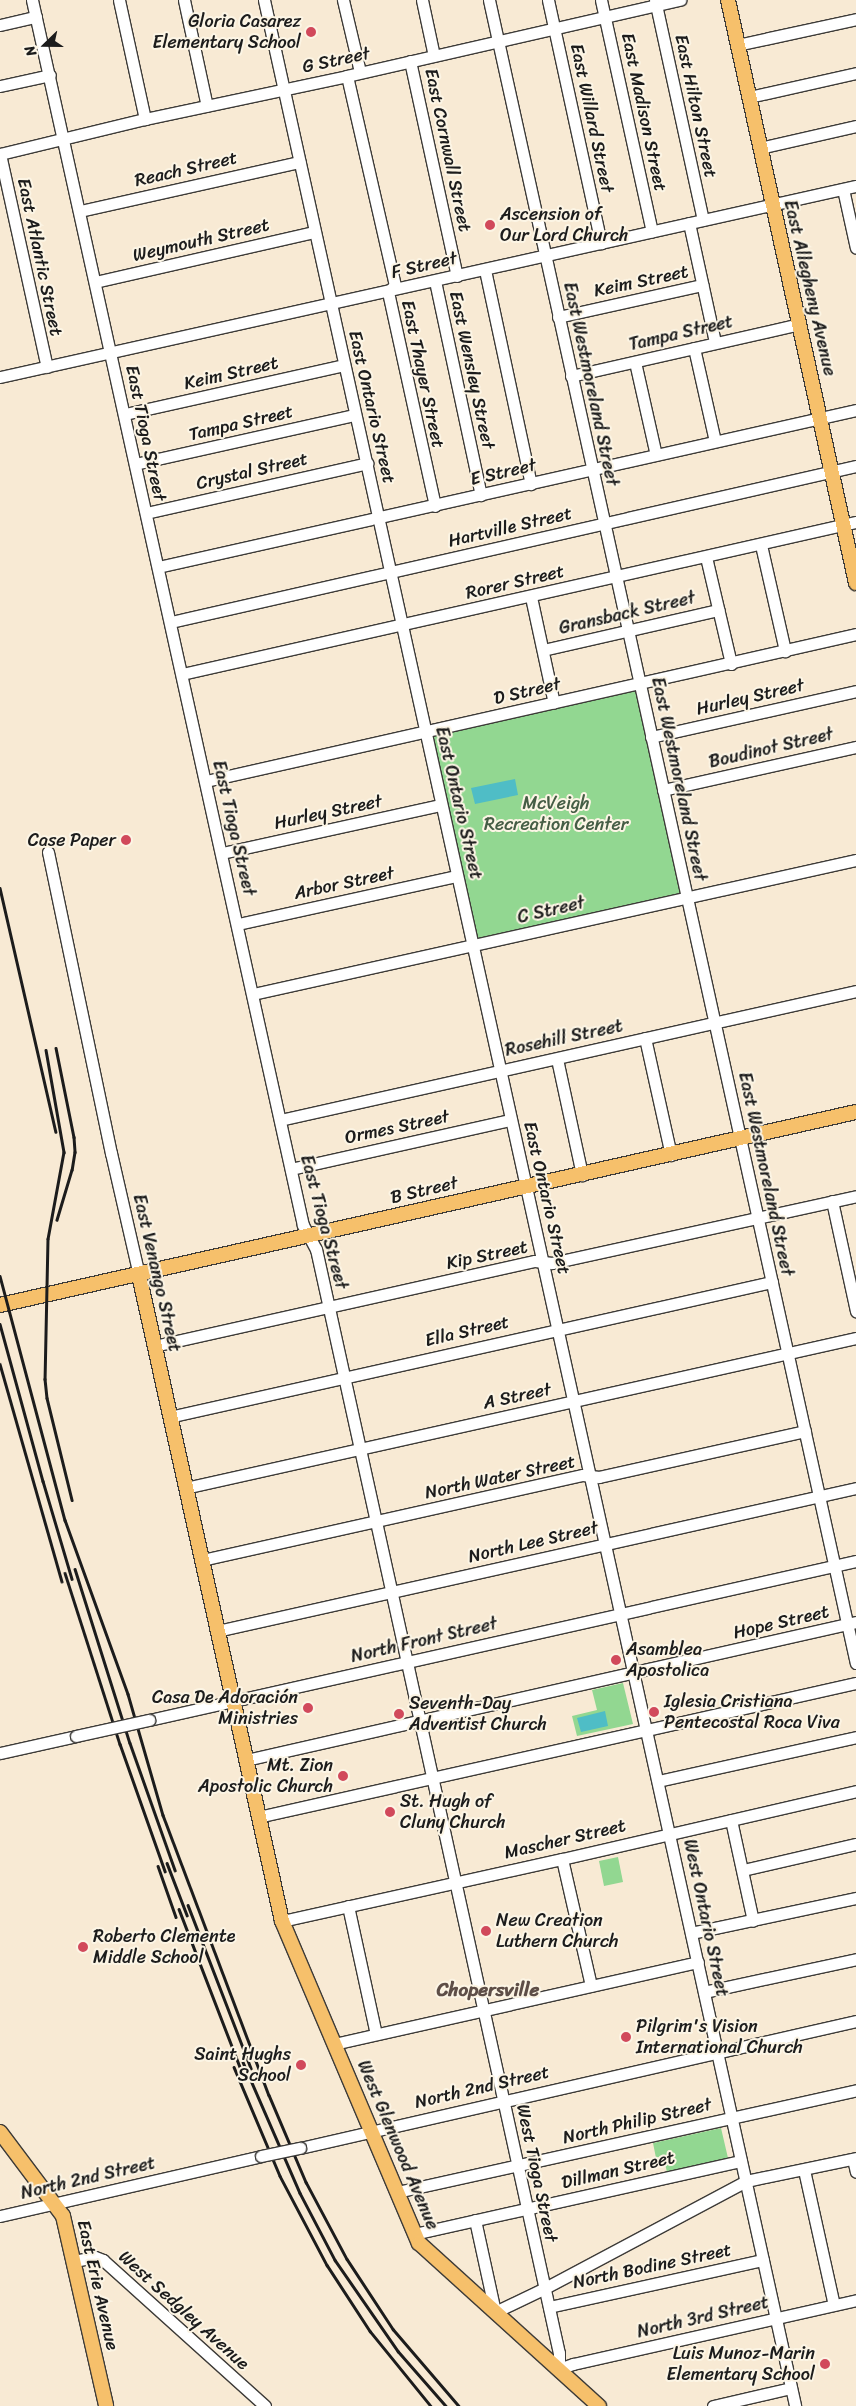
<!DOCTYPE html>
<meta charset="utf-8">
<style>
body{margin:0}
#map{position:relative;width:856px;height:2406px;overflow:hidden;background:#f8ead4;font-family:Sriracha,sans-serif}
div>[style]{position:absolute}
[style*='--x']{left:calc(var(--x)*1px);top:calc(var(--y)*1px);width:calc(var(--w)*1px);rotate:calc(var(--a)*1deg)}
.green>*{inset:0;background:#92d791}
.water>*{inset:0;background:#4fbdc6}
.roads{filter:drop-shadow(1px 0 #3d3b38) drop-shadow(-1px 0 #3d3b38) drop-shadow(0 1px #3d3b38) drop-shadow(0 -1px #3d3b38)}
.minor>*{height:11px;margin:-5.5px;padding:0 5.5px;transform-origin:5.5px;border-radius:5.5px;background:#fff}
.major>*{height:14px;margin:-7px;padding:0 7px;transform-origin:7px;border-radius:7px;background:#f6c06b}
.rail>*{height:2.5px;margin:-1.25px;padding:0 1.25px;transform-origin:1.25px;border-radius:1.25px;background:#1c1c1c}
.bridges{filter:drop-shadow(1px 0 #3d3b38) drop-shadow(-1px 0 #3d3b38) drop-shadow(0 1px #3d3b38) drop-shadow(0 -1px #3d3b38)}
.minor-bridge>*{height:11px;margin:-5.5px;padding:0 5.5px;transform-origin:5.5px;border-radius:5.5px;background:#fff}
.dots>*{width:14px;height:14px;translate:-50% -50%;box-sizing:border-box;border:2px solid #fcf5e5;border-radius:50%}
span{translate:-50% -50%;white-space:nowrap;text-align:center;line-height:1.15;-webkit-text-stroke:4px #fcf5e5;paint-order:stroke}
.poi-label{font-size:18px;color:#1c1c1c}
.right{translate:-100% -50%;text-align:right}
.left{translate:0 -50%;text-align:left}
.street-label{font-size:18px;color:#1c1c1c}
.park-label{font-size:18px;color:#455d45}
.neighbourhood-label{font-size:19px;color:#5e4e47;font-weight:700}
.north{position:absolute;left:20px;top:20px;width:50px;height:50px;-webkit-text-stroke:4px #fcf5e5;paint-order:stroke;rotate:248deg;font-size:14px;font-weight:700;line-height:20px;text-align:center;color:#1c1c1c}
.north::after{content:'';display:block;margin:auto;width:18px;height:22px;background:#1c1c1c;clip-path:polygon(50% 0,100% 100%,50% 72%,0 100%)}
</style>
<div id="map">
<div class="green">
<i style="clip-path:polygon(640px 684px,687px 898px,473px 945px,425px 732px)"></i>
<i style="clip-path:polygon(623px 1683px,633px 1724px,577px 1736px,572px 1716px,597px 1710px,592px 1690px)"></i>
<i style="clip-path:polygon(618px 1857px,623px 1882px,604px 1886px,599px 1861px)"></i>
<i style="clip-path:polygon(721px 2128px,728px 2158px,667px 2172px,663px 2156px,656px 2158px,653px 2143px)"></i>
</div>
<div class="water">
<i style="clip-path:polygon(515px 779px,518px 795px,475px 804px,471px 788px)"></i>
<i style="clip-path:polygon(605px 1711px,608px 1726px,581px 1732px,577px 1718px)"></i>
</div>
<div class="roads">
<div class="minor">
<i style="--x:32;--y:0;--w:1255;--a:77.53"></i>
<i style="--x:303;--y:1225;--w:27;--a:62"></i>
<i style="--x:316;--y:1249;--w:1130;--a:77.59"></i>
<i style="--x:559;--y:2353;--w:16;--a:90"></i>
<i style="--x:559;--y:2369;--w:15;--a:-20"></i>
<i style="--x:573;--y:2364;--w:290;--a:-12.7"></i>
<i style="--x:119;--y:0;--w:122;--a:77.7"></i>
<i style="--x:184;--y:0;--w:108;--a:77.8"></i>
<i style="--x:264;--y:0;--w:2464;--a:77.55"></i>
<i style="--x:343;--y:0;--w:74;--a:76.7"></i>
<i style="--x:422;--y:0;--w:57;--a:77.9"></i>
<i style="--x:489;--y:0;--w:1703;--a:77.56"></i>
<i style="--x:548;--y:0;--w:249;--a:77.7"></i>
<i style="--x:601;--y:0;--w:237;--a:77.6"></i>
<i style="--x:655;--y:0;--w:225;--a:77.7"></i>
<i style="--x:0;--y:25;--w:37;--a:-13"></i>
<i style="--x:737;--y:45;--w:122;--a:-12.3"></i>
<i style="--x:410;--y:61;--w:220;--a:77.7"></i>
<i style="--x:347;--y:76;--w:214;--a:77.1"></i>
<i style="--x:395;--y:285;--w:10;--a:135"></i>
<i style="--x:388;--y:292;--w:219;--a:77.6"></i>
<i style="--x:0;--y:86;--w:51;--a:-12.4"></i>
<i style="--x:749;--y:97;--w:110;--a:-12.6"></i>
<i style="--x:760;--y:148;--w:98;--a:-12.9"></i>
<i style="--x:0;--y:154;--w:149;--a:-13.6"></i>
<i style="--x:145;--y:119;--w:207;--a:-12"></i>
<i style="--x:347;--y:76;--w:342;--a:-12.9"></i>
<i style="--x:0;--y:154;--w:218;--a:77.6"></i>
<i style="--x:843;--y:189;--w:60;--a:77.6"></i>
<i style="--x:80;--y:211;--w:225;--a:-12.6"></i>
<i style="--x:689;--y:223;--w:122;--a:77.7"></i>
<i style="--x:485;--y:270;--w:219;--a:77.9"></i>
<i style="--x:435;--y:281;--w:219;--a:77.9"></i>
<i style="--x:95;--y:282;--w:225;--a:-12.9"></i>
<i style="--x:558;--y:317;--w:148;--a:-12.5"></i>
<i style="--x:694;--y:348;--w:95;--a:77.3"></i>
<i style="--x:635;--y:362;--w:95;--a:77.3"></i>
<i style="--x:571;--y:376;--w:234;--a:-12.8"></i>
<i style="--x:0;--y:377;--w:877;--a:-12.58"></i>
<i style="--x:125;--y:414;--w:224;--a:-12.6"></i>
<i style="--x:135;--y:464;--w:225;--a:-12.6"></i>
<i style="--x:146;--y:513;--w:227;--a:-12.7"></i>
<i style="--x:761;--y:545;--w:109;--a:77.2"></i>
<i style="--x:706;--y:557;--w:110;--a:76.8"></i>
<i style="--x:158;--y:567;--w:715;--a:-12.68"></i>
<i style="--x:531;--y:597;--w:108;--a:77.8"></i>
<i style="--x:171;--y:622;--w:703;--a:-12.83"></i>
<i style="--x:543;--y:650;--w:180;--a:-12.9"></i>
<i style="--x:182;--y:674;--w:691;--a:-12.71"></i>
<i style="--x:651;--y:737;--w:210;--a:-12.6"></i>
<i style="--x:206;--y:781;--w:666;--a:-12.74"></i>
<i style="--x:663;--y:790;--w:198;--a:-12.6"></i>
<i style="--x:48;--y:852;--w:308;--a:78.2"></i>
<i style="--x:111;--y:1153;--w:125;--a:77.1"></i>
<i style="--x:222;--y:853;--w:224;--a:-12.4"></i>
<i style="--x:238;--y:924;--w:224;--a:-12.4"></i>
<i style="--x:253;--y:994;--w:618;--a:-12.53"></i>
<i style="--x:645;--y:1038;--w:120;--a:77.5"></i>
<i style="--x:557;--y:1059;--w:119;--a:77.8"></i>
<i style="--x:280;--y:1120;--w:590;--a:-12.62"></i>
<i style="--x:291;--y:1169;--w:225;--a:-12.6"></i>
<i style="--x:832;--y:1201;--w:113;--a:77.7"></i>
<i style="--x:154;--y:1346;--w:390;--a:-12.6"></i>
<i style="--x:535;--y:1261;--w:17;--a:7"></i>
<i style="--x:552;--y:1263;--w:311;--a:-12.4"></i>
<i style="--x:169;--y:1417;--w:618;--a:-12.62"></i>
<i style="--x:185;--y:1488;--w:688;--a:-12.6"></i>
<i style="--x:202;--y:1560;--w:390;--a:-12.6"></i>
<i style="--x:583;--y:1475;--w:16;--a:7"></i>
<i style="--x:599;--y:1477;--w:211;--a:-12.6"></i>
<i style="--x:217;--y:1631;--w:655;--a:-12.61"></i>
<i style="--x:149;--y:1720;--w:725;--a:-12.67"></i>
<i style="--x:0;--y:1753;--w:78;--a:-12.6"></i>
<i style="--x:246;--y:1760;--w:625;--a:-12.75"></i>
<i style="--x:658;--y:1781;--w:203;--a:-12.5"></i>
<i style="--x:258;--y:1817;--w:613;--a:-12.63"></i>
<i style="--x:731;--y:1820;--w:103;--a:77.7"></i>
<i style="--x:562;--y:1859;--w:130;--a:77.1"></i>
<i style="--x:743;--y:1870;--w:116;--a:-13"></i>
<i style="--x:348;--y:1906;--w:131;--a:77.7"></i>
<i style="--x:282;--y:1921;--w:287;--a:-12.5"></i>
<i style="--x:562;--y:1859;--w:302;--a:-13"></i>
<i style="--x:691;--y:1933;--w:169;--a:-12"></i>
<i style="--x:704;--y:1992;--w:156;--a:-12.2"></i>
<i style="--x:334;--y:2044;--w:373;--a:-12.7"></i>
<i style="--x:300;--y:2148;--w:570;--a:-12.87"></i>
<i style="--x:853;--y:2159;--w:13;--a:77"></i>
<i style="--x:804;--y:2170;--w:138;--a:77.5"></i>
<i style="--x:397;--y:2192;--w:470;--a:-12.5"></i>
<i style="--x:0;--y:2216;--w:268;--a:-12.9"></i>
<i style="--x:475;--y:2220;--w:94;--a:77.7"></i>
<i style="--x:495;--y:2312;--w:55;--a:-25.6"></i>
<i style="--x:545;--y:2288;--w:228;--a:-28"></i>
<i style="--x:746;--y:2181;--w:112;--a:-11.8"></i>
<i style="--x:414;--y:2234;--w:335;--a:-12.6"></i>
<i style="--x:74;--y:2261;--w:21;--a:-11"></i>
<i style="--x:95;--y:2257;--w:9;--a:21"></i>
<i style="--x:103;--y:2260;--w:218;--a:42"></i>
<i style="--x:549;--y:2307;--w:219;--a:-12.4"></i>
<i style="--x:713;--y:2406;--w:80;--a:-13"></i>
</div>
<div class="major">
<i style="--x:728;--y:0;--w:597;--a:77.62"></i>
<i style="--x:139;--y:1275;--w:662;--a:77.52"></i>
<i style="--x:282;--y:1921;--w:350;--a:67"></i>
<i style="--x:419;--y:2243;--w:243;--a:42.2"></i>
<i style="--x:0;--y:1305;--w:877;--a:-12.71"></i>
<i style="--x:0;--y:2132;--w:105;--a:53.1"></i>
<i style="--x:63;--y:2216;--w:195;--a:77.2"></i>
</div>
</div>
<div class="rail">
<i style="--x:0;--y:888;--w:250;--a:77.1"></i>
<i style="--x:56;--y:1048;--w:91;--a:78.6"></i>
<i style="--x:74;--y:1137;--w:15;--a:86"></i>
<i style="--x:75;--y:1152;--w:18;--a:99"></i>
<i style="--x:72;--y:1170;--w:52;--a:106.7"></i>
<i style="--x:46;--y:1050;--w:104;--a:80"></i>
<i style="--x:64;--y:1152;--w:88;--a:100.4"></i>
<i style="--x:48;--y:1239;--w:140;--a:91.2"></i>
<i style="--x:45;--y:1379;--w:19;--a:84"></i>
<i style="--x:47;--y:1398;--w:105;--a:76.2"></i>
<i style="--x:0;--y:1276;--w:253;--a:75.1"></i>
<i style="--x:65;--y:1520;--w:185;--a:70.1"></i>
<i style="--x:128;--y:1694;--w:126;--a:73.9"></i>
<i style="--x:163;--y:1815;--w:299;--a:69.3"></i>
<i style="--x:269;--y:2095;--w:95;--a:67"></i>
<i style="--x:306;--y:2182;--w:87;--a:62"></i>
<i style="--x:347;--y:2259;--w:84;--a:56.7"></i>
<i style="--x:393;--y:2329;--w:101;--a:49.4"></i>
<i style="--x:0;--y:1324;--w:163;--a:74.7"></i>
<i style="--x:43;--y:1481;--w:102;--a:73.5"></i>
<i style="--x:0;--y:1364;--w:226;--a:74.1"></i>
<i style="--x:75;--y:1569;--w:182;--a:72.5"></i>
<i style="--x:130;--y:1743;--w:135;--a:70.5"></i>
<i style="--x:65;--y:1573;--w:180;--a:72.2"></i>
<i style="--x:120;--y:1744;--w:135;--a:70.5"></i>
<i style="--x:167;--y:1863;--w:56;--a:69"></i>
<i style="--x:158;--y:1866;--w:54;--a:70.6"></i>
<i style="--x:188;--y:1905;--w:175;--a:68.9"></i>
<i style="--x:179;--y:1909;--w:175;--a:68.9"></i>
<i style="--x:243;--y:2062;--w:143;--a:66.5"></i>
<i style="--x:300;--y:2193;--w:76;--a:62.4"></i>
<i style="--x:335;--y:2260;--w:111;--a:55.3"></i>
<i style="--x:398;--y:2351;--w:73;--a:48.9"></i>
<i style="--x:234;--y:2067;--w:118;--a:67.1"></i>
<i style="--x:280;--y:2176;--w:101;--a:62.2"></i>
<i style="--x:327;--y:2265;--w:79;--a:56.9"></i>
<i style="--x:370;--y:2331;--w:97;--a:50.9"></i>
</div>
<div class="bridges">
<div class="minor-bridge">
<i style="--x:76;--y:1736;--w:75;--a:-12.4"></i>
<i style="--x:261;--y:2156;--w:40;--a:-12"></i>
</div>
</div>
<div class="dots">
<i style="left:311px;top:32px;background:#d1495b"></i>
<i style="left:490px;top:225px;background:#d1495b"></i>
<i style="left:126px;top:840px;background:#d1495b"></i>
<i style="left:616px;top:1660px;background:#d1495b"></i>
<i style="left:308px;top:1708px;background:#d1495b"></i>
<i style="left:654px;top:1712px;background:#d1495b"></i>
<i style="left:399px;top:1714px;background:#d1495b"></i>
<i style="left:343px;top:1776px;background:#d1495b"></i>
<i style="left:390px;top:1812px;background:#d1495b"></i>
<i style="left:486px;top:1931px;background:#d1495b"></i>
<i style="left:83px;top:1947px;background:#d1495b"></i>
<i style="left:626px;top:2037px;background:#d1495b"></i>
<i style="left:301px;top:2065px;background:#d1495b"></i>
<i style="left:825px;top:2364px;background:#d1495b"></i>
</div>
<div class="poi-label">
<span class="right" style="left:301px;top:32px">Gloria Casarez<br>Elementary School</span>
<span class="left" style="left:500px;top:225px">Ascension of<br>Our Lord Church</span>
<span class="right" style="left:116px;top:840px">Case Paper</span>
<span class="left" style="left:626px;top:1660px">Asamblea<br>Apostolica</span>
<span class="right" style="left:298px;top:1708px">Casa De Adoración<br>Ministries</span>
<span class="left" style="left:664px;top:1712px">Iglesia Cristiana<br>Pentecostal Roca Viva</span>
<span class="left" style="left:409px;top:1714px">Seventh-Day<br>Adventist Church</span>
<span class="right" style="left:333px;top:1776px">Mt. Zion<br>Apostolic Church</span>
<span class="left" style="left:400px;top:1812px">St. Hugh of<br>Cluny Church</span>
<span class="left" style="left:496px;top:1931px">New Creation<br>Luthern Church</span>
<span class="left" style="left:93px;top:1947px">Roberto Clemente<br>Middle School</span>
<span class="left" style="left:636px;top:2037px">Pilgrim's Vision<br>International Church</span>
<span class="right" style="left:291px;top:2065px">Saint Hughs<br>School</span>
<span class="right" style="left:815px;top:2364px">Luis Munoz-Marin<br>Elementary School</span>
</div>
<div class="street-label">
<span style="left:336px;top:60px;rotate:-12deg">G Street</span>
<span style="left:696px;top:106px;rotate:78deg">East Hilton Street</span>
<span style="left:644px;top:112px;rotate:78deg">East Madison Street</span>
<span style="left:592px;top:118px;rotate:78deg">East Willard Street</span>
<span style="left:448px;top:150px;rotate:78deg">East Cornwall Street</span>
<span style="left:186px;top:169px;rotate:-13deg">Reach Street</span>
<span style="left:201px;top:240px;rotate:-13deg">Weymouth Street</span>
<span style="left:40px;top:257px;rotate:78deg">East Atlantic Street</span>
<span style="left:424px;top:265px;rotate:-13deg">F Street</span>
<span style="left:641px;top:281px;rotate:-12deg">Keim Street</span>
<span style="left:810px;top:288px;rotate:77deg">East Allegheny Avenue</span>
<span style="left:681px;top:333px;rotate:-13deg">Tampa Street</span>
<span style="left:472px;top:370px;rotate:78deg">East Wensley Street</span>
<span style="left:231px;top:373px;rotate:-13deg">Keim Street</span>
<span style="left:423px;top:374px;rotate:78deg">East Thayer Street</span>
<span style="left:591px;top:384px;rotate:78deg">East Westmoreland Street</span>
<span style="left:372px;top:407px;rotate:77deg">East Ontario Street</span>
<span style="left:241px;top:423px;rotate:-13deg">Tampa Street</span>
<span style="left:146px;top:433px;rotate:78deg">East Tioga Street</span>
<span style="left:252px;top:471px;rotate:-13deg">Crystal Street</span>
<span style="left:503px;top:472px;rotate:-13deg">E Street</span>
<span style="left:510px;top:527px;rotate:-13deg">Hartville Street</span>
<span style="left:515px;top:582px;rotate:-13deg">Rorer Street</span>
<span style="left:627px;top:613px;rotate:-13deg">Gransback Street</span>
<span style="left:527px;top:691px;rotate:-13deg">D Street</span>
<span style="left:750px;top:697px;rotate:-13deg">Hurley Street</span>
<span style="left:771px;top:748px;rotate:-13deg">Boudinot Street</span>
<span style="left:679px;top:779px;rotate:78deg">East Westmoreland Street</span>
<span style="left:459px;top:803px;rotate:77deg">East Ontario Street</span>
<span style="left:328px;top:812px;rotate:-12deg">Hurley Street</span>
<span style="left:234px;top:828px;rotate:77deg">East Tioga Street</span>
<span style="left:344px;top:883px;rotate:-12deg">Arbor Street</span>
<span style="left:551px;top:910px;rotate:-13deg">C Street</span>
<span style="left:564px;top:1038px;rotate:-12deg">Rosehill Street</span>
<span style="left:397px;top:1127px;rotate:-12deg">Ormes Street</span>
<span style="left:766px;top:1174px;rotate:78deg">East Westmoreland Street</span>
<span style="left:424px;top:1190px;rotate:-13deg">B Street</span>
<span style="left:547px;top:1198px;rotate:77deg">East Ontario Street</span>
<span style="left:324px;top:1222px;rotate:75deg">East Tioga Street</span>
<span style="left:487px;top:1255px;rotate:-12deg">Kip Street</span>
<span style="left:157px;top:1273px;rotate:77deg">East Venango Street</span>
<span style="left:467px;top:1331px;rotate:-13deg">Ella Street</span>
<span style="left:517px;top:1396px;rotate:-12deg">A Street</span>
<span style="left:500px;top:1477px;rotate:-12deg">North Water Street</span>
<span style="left:533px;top:1542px;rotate:-13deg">North Lee Street</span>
<span style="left:781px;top:1622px;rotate:-13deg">Hope Street</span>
<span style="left:424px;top:1640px;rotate:-13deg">North Front Street</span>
<span style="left:565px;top:1839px;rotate:-13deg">Mascher Street</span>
<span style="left:706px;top:1918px;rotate:78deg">West Ontario Street</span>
<span style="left:482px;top:2087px;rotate:-13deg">North 2nd Street</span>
<span style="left:637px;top:2121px;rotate:-13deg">North Philip Street</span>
<span style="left:398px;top:2145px;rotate:67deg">West Glenwood Avenue</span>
<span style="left:618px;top:2170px;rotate:-13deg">Dillman Street</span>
<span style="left:537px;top:2173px;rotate:78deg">West Tioga Street</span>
<span style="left:88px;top:2178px;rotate:-13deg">North 2nd Street</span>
<span style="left:652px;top:2266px;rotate:-12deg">North Bodine Street</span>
<span style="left:98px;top:2285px;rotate:77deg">East Erie Avenue</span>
<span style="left:184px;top:2310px;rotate:42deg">West Sedgley Avenue</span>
<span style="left:703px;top:2317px;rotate:-13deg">North 3rd Street</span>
</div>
<div class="park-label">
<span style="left:556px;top:814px">McVeigh<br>Recreation Center</span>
</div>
<div class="neighbourhood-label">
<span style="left:488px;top:1990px">Chopersville</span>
</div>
<div class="north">N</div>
</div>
